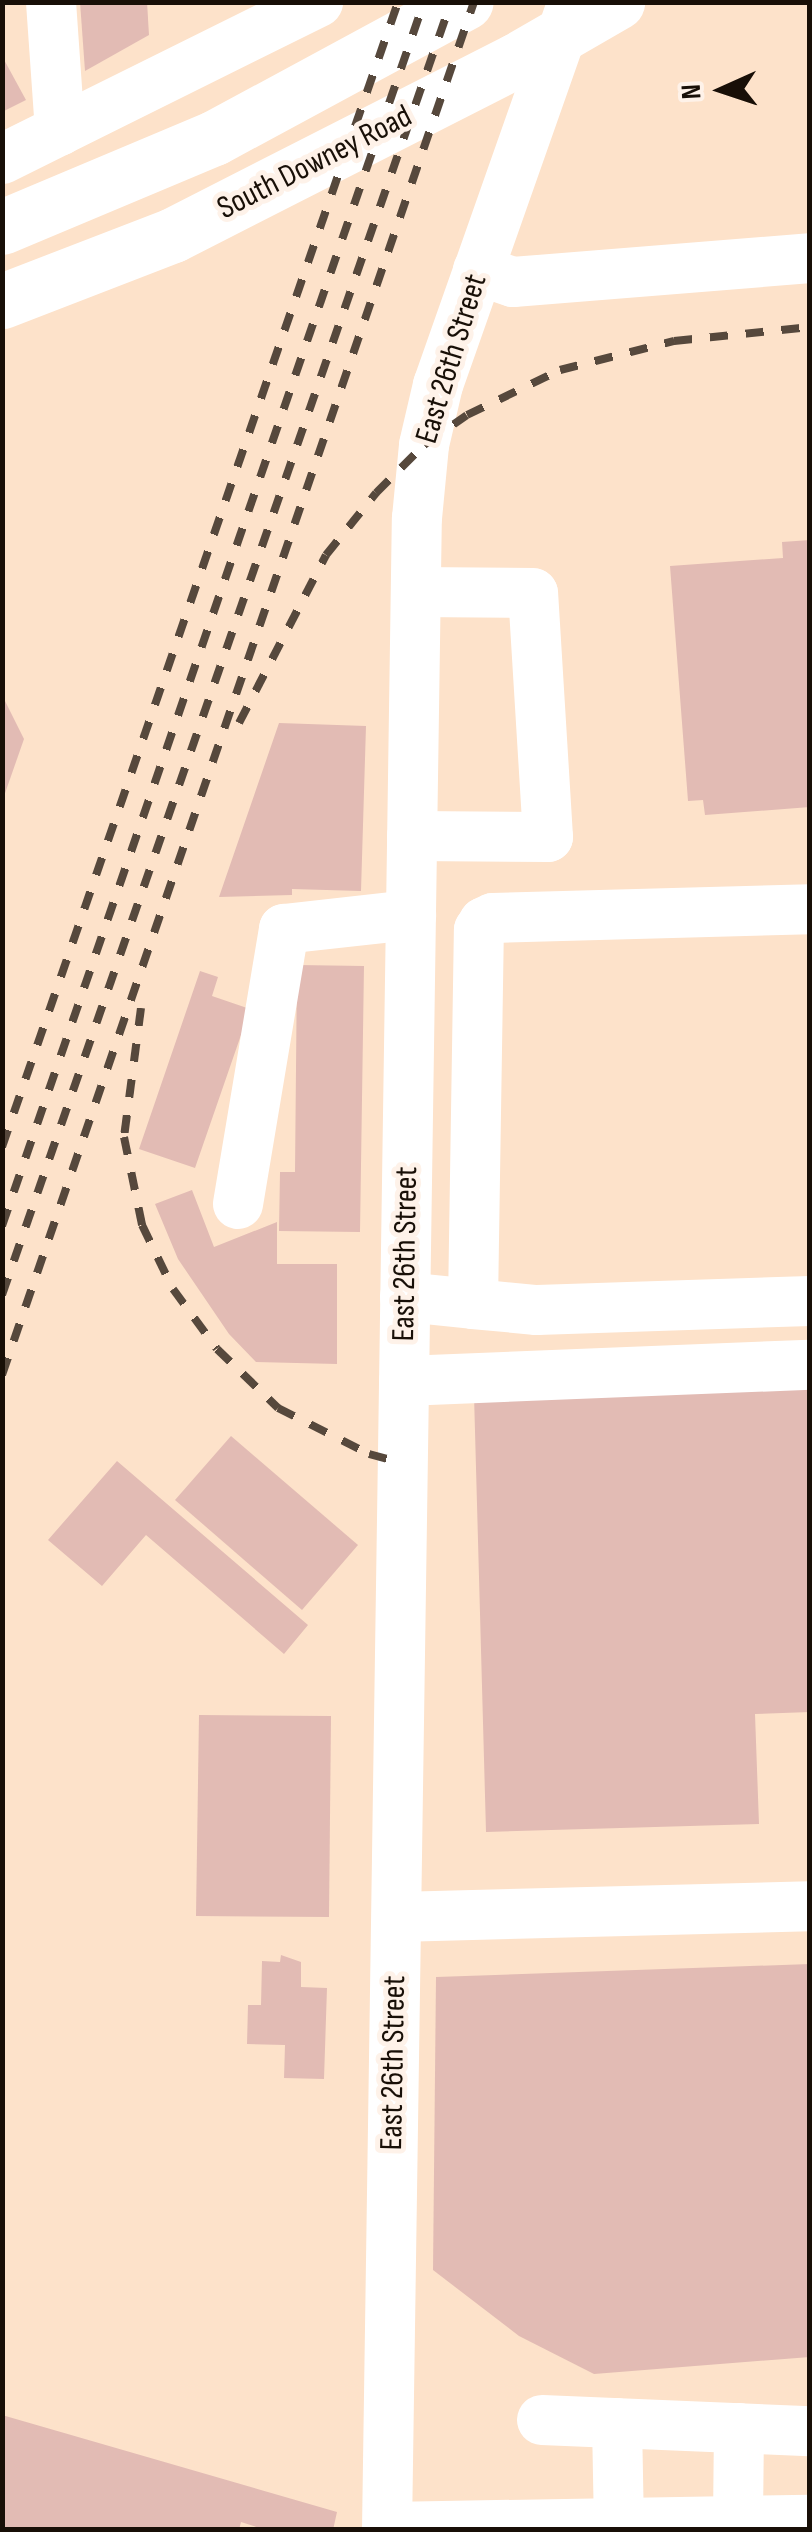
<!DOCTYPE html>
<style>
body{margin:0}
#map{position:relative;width:812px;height:2532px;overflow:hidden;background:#fde2ca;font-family:"Sofia Sans Condensed",sans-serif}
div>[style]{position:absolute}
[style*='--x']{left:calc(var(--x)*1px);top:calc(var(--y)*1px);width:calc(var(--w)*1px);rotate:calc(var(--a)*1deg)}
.building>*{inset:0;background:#e2bbb4}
.minor>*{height:50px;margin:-25px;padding:0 25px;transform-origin:25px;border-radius:25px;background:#fff}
.major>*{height:55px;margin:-27.5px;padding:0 27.5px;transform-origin:27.5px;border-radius:27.5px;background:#fff}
.rail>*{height:8px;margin-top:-4px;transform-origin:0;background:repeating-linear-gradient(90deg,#56483c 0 18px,transparent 0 36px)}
span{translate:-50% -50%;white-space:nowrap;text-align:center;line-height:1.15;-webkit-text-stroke:10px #fef2e9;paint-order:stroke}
.street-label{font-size:32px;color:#180f07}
.frame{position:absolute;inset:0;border:5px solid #180f07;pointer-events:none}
.north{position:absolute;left:672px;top:40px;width:100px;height:100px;-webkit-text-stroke:8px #fef2e9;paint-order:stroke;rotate:267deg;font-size:28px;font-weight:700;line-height:40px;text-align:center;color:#180f07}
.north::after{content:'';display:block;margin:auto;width:35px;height:45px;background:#180f07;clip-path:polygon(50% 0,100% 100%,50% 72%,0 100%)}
</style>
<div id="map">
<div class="building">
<i style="clip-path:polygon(80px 2px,147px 2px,149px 35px,85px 71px)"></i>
<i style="clip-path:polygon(2px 56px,26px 100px,2px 112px)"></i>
<i style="clip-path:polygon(810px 540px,810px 807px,705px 815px,703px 800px,688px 801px,670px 566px,783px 558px,782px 542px)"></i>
<i style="clip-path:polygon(2px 695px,24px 739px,3px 799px,2px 799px)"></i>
<i style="clip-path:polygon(279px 723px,366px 726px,361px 891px,292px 889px,292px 895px,219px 897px)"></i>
<i style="clip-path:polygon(297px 965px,364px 966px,360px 1232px,279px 1231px,280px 1172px,295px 1172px)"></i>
<i style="clip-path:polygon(200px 971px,218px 977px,212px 996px,250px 1009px,195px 1168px,139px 1149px)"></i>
<i style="clip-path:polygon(192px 1190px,214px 1247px,277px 1222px,277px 1264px,337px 1264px,337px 1364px,256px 1362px,229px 1334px,178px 1259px,155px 1204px)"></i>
<i style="clip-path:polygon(810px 1385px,810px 1712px,755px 1714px,759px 1824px,486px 1832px,474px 1395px)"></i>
<i style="clip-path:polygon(231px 1436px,358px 1545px,302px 1610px,175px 1500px)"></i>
<i style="clip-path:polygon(117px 1461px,308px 1625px,284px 1654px,146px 1535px,102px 1586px,48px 1540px)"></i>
<i style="clip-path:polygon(199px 1715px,331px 1716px,329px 1917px,196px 1916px)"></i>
<i style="clip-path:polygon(281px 1955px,301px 1962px,301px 1987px,327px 1988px,324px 2079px,284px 2078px,285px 2045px,247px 2044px,248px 2005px,261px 2005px,262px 1961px,280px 1962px)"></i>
<i style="clip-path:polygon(810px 1964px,810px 2357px,594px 2374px,519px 2336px,433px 2270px,436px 1977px)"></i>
<i style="clip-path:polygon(2px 2415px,337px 2512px,333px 2530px,266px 2530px,241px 2522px,239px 2530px,2px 2530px)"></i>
</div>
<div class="minor">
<i style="--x:51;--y:2;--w:129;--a:86"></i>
<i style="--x:2;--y:159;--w:353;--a:-26.4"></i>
<i style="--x:478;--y:270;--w:37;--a:19"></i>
<i style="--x:513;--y:282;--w:298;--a:-4.6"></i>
<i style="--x:412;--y:836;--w:136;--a:0.4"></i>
<i style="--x:548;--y:837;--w:244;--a:-93.5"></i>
<i style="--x:533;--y:593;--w:117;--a:-179.5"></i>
<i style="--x:238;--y:1204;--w:279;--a:-80.5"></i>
<i style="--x:284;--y:929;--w:128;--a:-6.3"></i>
<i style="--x:405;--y:1297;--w:68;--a:5.9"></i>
<i style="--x:473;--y:1304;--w:374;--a:-89.1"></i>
<i style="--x:479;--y:930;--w:9;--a:-58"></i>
<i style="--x:484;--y:922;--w:10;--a:-24"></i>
<i style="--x:493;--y:918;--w:317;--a:-1.6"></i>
<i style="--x:473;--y:1304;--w:64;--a:5.4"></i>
<i style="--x:537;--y:1310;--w:273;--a:-1.9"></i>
<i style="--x:404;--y:1381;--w:406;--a:-2.3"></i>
<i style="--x:397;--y:1917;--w:413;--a:-1.5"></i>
<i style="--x:542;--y:2420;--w:268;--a:2.4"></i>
<i style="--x:617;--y:2423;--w:100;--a:88.9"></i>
<i style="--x:738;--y:2521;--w:93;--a:-89.4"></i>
<i style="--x:388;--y:2527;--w:422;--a:-1"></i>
<i style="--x:387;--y:2530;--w:2012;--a:-89.15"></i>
<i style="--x:417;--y:518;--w:73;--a:-84.5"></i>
<i style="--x:424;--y:445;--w:62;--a:-76.9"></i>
<i style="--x:438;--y:385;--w:401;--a:-70.6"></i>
</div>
<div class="major">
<i style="--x:2;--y:227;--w:230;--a:-22.8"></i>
<i style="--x:214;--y:138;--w:286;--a:-28.4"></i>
<i style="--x:2;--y:301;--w:183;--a:-21.1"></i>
<i style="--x:173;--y:235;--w:384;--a:-27"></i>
<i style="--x:515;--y:61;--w:118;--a:-30"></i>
</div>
<div class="rail">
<i style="--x:239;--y:723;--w:189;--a:-62.6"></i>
<i style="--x:326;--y:555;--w:80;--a:-51.1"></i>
<i style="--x:376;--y:493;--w:68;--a:-45"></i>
<i style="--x:424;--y:445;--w:52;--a:-34.9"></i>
<i style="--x:467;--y:415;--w:103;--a:-25.8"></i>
<i style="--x:560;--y:370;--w:118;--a:-14.3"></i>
<i style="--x:674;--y:341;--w:137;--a:-5.9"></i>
<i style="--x:141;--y:1008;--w:130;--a:97.5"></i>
<i style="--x:124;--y:1137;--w:90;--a:78.4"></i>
<i style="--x:142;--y:1225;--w:71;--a:64.2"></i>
<i style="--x:173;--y:1289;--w:74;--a:53.7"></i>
<i style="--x:217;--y:1349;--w:85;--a:44"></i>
<i style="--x:278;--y:1408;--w:102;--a:26.8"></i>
<i style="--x:369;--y:1454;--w:35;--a:15"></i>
<i style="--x:2;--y:1147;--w:1212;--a:-70.92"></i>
<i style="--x:2;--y:1226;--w:1295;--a:-70.98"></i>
<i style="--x:2;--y:1295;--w:1369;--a:-70.85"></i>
<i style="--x:2;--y:1375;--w:1452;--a:-71.03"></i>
</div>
<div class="street-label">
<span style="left:315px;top:163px;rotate:-27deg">South Downey Road</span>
<span style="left:452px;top:359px;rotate:-73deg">East 26th Street</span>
<span style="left:406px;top:1254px;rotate:-89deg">East 26th Street</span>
<span style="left:394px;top:2063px;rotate:-89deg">East 26th Street</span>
</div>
<div class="frame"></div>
<div class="north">N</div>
</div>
